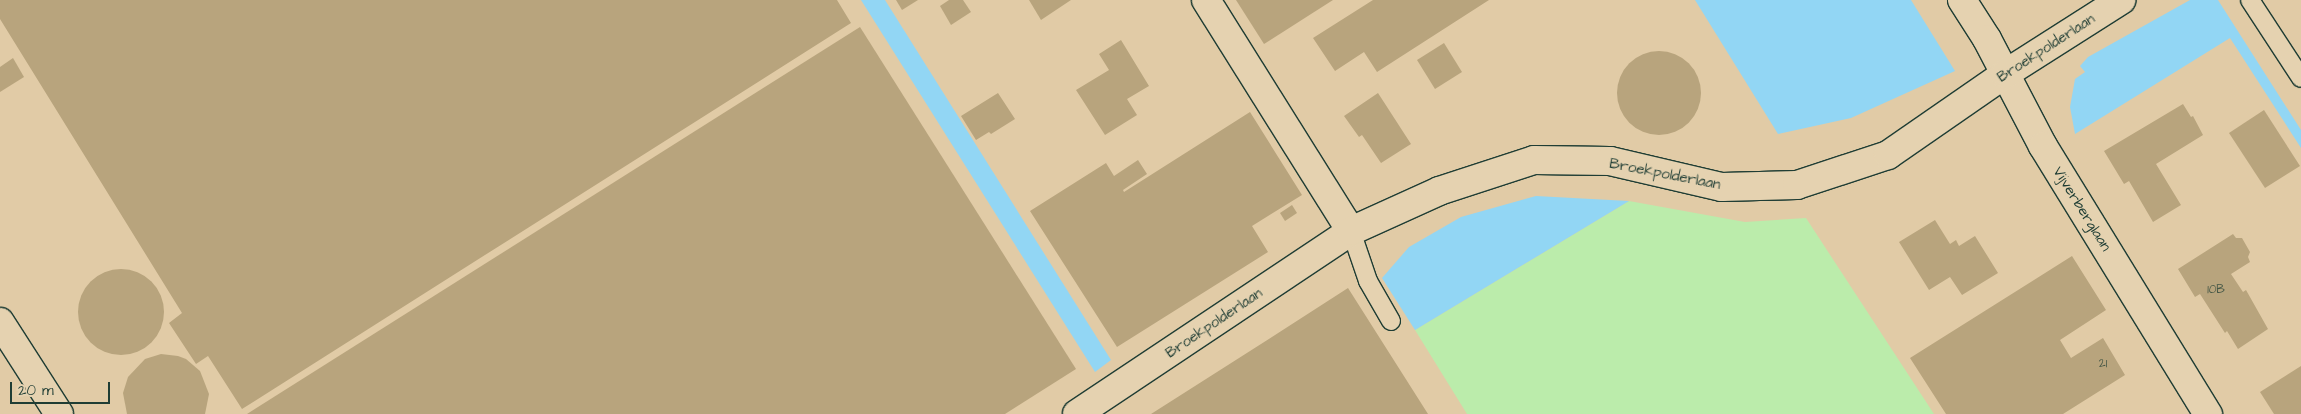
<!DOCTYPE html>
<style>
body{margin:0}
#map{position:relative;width:2301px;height:414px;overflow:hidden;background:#e1cba6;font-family:"Architects Daughter",sans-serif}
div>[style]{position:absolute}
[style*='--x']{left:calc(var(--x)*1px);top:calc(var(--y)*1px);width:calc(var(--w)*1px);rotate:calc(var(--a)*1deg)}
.green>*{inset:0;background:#bbecab}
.water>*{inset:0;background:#92d6f4}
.building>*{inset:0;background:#b8a47d}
.round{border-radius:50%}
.roads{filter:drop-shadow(1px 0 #1f3d34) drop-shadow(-1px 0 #1f3d34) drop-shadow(0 1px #1f3d34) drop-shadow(0 -1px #1f3d34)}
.service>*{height:18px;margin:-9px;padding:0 9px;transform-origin:9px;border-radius:9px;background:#e5d2b0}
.minor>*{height:28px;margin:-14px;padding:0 14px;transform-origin:14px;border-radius:14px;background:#e5d2b0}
span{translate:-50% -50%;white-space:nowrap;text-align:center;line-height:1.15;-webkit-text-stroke:4px #e5d2b0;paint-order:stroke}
.number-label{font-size:12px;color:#455746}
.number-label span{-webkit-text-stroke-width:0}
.street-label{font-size:15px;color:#1f3d34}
.scale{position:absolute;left:10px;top:382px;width:100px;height:22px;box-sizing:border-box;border:2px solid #1f3d34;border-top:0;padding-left:6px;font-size:15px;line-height:18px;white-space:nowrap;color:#1f3d34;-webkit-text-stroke:4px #e5d2b0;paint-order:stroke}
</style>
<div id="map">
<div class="green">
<i style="clip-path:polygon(1629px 201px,1745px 222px,1806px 218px,1934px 414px,1467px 414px,1415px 330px)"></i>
</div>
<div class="water">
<i style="clip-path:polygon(861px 0,885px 0,1111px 360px,1095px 372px)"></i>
<i style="clip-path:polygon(1695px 0,1911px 0,1955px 71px,1851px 118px,1778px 134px)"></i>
<i style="clip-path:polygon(2190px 0,2218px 0,2301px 130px,2301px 148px,2230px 38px,2075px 134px,2070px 107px,2075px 79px,2085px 72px,2080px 66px,2088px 57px)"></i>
<i style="clip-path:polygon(1536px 196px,1629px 201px,1415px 330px,1382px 278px,1409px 247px,1461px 217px)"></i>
</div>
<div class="building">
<i style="clip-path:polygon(0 0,837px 0,851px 23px,242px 409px,208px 356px,196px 364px,169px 323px,182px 313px,0 19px)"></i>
<i style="clip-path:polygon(896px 0,918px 0,902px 10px)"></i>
<i style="clip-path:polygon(949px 0,963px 0,971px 12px,951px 25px,940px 6px)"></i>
<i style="clip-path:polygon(1029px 0,1071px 0,1041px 20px)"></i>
<i style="clip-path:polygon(1236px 0,1333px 0,1264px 44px)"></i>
<i style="clip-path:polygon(1373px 0,1489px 0,1377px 72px,1364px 52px,1335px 71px,1313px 38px)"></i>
<i style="clip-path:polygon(860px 27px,1076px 369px,1005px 414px,247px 414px)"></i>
<i style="clip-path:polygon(1121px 40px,1149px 86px,1127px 99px,1137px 115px,1105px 135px,1076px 90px,1109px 70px,1099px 54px)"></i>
<i style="clip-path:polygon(1444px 43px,1462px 72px,1435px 89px,1417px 60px)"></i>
<i class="round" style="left:1617px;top:51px;width:84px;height:84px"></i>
<i style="clip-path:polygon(13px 58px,24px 77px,0 92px,0 67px)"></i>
<i style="clip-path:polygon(998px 93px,1015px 119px,991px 134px,989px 132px,976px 140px,961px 116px)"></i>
<i style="clip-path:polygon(1378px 93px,1411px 144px,1381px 163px,1362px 135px,1359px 137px,1344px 116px)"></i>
<i style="clip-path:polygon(2183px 104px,2191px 117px,2193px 116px,2203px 135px,2156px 164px,2181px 205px,2153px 222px,2129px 181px,2124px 184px,2104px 151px)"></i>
<i style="clip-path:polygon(2264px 110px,2300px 166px,2265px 188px,2229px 133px)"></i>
<i style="clip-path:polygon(1250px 112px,1302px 195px,1252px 226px,1268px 252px,1117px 347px,1030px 211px,1106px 163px,1114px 176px,1138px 160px,1147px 174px,1123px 190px,1124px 192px)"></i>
<i style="clip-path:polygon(1292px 205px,1297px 213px,1285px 221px,1280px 213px)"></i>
<i style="clip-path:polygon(1935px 220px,1950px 244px,1956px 240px,1959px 246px,1975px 236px,1998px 273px,1962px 295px,1950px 277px,1929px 290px,1899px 242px)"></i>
<i style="clip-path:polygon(2233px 234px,2236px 238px,2242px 238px,2250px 252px,2248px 257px,2250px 262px,2231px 274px,2243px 292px,2246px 290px,2268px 329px,2238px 349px,2227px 331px,2225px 333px,2200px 294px,2195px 297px,2178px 269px)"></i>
<i style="clip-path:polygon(2072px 256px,2106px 310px,2060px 340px,2071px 358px,2103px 338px,2125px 375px,2063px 414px,1946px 414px,1910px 358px)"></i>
<i class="round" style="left:78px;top:269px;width:86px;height:86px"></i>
<i style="clip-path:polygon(1348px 288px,1428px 414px,1151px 414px,1261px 344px)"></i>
<i style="clip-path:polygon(161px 354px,178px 356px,186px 359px,200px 371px,209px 394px,205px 414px,127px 414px,123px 393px,128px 377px,145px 359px)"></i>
<i style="clip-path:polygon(2301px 366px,2301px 414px,2274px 414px,2260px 392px)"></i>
</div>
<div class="roads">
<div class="service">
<i style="--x:2250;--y:0;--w:93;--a:56.8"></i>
<i style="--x:1351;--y:231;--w:53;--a:71.2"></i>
<i style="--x:1368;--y:281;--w:46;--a:60.1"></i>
</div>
<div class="minor">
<i style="--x:1206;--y:0;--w:273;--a:57.9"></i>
<i style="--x:1962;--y:0;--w:46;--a:57.3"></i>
<i style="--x:1987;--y:39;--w:121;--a:62.4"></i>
<i style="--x:2043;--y:146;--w:315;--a:58.4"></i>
<i style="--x:0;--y:322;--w:109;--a:57.3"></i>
<i style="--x:1077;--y:414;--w:329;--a:-33.7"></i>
<i style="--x:1351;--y:231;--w:97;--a:-24.4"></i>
<i style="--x:1439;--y:191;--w:100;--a:-18.1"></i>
<i style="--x:1534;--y:160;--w:76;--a:0.8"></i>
<i style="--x:1610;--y:161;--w:115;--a:13.1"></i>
<i style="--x:1722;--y:187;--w:75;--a:-1.5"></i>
<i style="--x:1797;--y:185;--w:96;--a:-18.2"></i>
<i style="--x:1888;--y:155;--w:142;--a:-34.7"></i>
<i style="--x:2005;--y:74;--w:138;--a:-32.5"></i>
</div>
</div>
<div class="number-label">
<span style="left:2216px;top:290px">10B</span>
<span style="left:2103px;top:364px">21</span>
</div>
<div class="street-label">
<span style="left:2046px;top:48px;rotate:-33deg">Broekpolderlaan</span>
<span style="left:1665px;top:174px;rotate:11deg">Broekpolderlaan</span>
<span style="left:2082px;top:209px;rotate:58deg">Vijverberglaan</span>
<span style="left:1214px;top:323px;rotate:-34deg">Broekpolderlaan</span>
</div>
<div class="scale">20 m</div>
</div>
